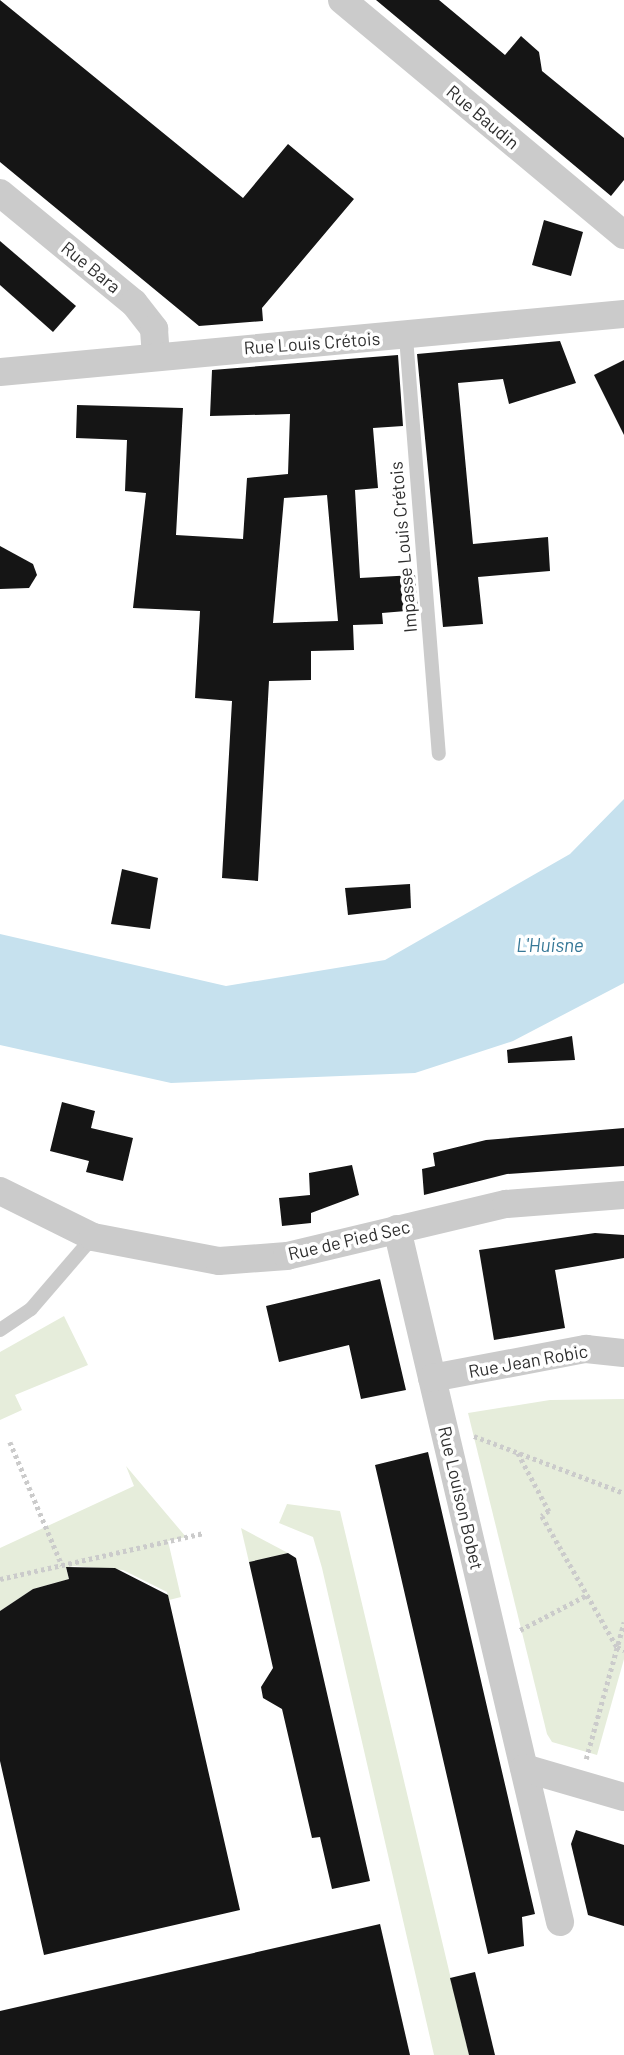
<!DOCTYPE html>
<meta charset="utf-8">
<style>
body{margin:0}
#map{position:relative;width:624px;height:2055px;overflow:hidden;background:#fff;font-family:Barlow,sans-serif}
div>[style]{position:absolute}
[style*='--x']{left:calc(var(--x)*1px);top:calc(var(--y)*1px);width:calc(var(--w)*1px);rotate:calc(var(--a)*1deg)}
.green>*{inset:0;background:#e6eddb}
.water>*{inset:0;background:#c6e1ee}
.building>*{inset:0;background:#151515}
.path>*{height:4.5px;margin-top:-2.25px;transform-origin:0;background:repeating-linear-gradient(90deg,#cbcbcb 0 3.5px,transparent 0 7px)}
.service>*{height:14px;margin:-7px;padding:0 7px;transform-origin:7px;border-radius:7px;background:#cbcbcb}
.minor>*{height:28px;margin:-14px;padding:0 14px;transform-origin:14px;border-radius:14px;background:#cbcbcb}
span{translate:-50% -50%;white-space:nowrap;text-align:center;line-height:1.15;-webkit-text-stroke:7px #fff;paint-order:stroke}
.street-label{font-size:18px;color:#2e2e2e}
.water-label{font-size:19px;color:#367897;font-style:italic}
</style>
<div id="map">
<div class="green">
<i style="clip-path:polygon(64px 1316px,88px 1365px,15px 1395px,22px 1410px,0 1420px,0 1352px)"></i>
<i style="clip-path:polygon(624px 1399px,624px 1659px,597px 1755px,552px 1742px,547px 1734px,468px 1413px,550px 1400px)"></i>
<i style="clip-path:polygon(126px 1466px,186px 1537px,168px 1541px,181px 1597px,169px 1600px,167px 1592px,123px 1570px,74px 1566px,66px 1568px,69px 1579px,33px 1589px,0 1611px,0 1548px,134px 1486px)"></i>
<i style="clip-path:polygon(287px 1504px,340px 1511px,469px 2055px,434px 2055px,322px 1568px,313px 1537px,279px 1523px)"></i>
<i style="clip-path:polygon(241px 1528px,288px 1553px,249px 1562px)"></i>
</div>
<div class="water">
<i style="clip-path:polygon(624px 799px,624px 983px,513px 1041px,415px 1073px,171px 1083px,0 1045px,0 934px,226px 986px,385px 960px,570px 854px)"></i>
</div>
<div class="building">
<i style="clip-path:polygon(0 0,243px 198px,288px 144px,354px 199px,262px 308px,263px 321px,199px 326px,0 162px)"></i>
<i style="clip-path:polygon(376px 0,439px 0,505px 55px,521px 36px,539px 52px,542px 71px,624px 138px,624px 180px,611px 196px)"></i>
<i style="clip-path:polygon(544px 220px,583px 232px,571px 276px,532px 265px)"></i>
<i style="clip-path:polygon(0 241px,76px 306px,53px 332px,0 285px)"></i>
<i style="clip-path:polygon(560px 341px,576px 383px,509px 404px,503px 379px,458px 383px,473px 544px,548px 537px,550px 571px,478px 577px,483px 624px,443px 627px,417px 354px)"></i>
<i style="clip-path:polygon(evenodd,398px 355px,403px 426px,373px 428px,378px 488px,355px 490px,360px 578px,415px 575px,418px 610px,382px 613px,383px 624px,353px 625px,354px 650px,311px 651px,311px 680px,269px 681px,258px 881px,222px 878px,232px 701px,195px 698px,200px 611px,133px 608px,146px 493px,125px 491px,127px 440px,76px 438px,77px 405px,183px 408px,176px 535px,243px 539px,247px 478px,288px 474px,290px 414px,210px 416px,212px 370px,398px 355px,327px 495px,338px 621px,273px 623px,284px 498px,327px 495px)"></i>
<i style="clip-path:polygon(624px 360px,624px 435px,594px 375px)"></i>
<i style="clip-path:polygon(0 546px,33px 564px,37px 575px,29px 588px,0 589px)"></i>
<i style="clip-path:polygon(122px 869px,158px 878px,150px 929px,111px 924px)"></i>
<i style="clip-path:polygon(410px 884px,411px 908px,348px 915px,345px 888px)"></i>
<i style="clip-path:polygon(572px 1036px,575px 1060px,508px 1063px,507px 1050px)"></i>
<i style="clip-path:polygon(62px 1102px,95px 1111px,91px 1128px,133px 1138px,123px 1181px,86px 1172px,89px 1161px,50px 1151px)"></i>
<i style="clip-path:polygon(624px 1128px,624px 1166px,507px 1174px,424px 1195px,422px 1169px,435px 1166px,433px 1153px,486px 1140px)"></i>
<i style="clip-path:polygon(352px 1165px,359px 1195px,311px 1213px,311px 1223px,282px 1226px,279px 1198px,310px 1195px,309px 1173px)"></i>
<i style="clip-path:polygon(595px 1233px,624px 1235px,624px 1258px,555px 1270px,565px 1328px,494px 1340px,479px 1250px)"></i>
<i style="clip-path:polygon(380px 1279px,406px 1390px,361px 1399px,349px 1345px,279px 1362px,266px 1306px)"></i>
<i style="clip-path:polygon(428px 1452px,535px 1914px,522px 1917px,524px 1946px,488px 1954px,375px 1465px)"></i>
<i style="clip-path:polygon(288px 1553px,296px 1558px,370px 1881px,332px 1889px,320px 1837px,312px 1838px,282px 1709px,263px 1698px,261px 1687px,273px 1668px,249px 1562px)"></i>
<i style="clip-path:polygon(66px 1567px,115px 1568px,168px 1595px,240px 1910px,44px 1955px,0 1761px,0 1611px,33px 1589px,69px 1579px)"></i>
<i style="clip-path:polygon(576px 1830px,624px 1845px,624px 1926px,588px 1915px,571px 1844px)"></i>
<i style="clip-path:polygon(380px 1924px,410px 2055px,0 2055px,0 2011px)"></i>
<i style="clip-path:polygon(475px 1972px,495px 2055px,469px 2055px,450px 1978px)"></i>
</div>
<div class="path">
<i style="--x:474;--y:1436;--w:160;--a:20.8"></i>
<i style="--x:10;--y:1442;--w:134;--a:67.1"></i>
<i style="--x:518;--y:1453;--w:66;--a:61.9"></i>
<i style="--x:549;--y:1511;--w:9;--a:144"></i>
<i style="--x:542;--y:1516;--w:151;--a:60.2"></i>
<i style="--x:617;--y:1647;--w:8;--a:23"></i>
<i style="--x:0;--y:1579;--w:209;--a:-12.7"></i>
<i style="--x:520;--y:1630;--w:76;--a:-27.6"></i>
<i style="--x:586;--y:1759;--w:142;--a:-74.5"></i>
</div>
<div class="service">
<i style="--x:406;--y:337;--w:418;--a:85.5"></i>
<i style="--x:0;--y:1330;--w:37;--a:-34"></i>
<i style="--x:31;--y:1309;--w:95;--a:-49.3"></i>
</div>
<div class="minor">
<i style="--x:342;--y:0;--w:367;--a:39.8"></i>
<i style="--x:0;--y:193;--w:173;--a:39.4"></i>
<i style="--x:134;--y:303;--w:33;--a:52"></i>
<i style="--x:154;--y:329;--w:28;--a:86"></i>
<i style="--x:0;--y:372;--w:627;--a:-5.31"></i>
<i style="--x:0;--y:1191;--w:104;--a:26.3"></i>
<i style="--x:93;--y:1237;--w:128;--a:10.8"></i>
<i style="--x:219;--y:1261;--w:68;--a:-4.2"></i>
<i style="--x:287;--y:1256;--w:225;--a:-13.4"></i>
<i style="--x:506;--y:1204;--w:118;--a:-4.4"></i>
<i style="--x:397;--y:1229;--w:712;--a:76.76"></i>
<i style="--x:432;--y:1378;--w:157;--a:-10.7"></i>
<i style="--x:586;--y:1349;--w:38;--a:6"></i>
<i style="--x:524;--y:1768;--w:104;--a:16.2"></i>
</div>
<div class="street-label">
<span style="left:483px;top:117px;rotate:40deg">Rue Baudin</span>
<span style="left:91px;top:267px;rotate:39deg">Rue Bara</span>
<span style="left:312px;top:343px;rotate:-4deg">Rue Louis Crétois</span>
<span style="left:403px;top:547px;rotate:-95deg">Impasse Louis Crétois</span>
<span style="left:349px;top:1240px;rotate:-13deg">Rue de Pied Sec</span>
<span style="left:528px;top:1361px;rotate:-10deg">Rue Jean Robic</span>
<span style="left:461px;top:1498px;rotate:77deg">Rue Louison Bobet</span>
</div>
<div class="water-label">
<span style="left:550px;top:945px">L'Huisne</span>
</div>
</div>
